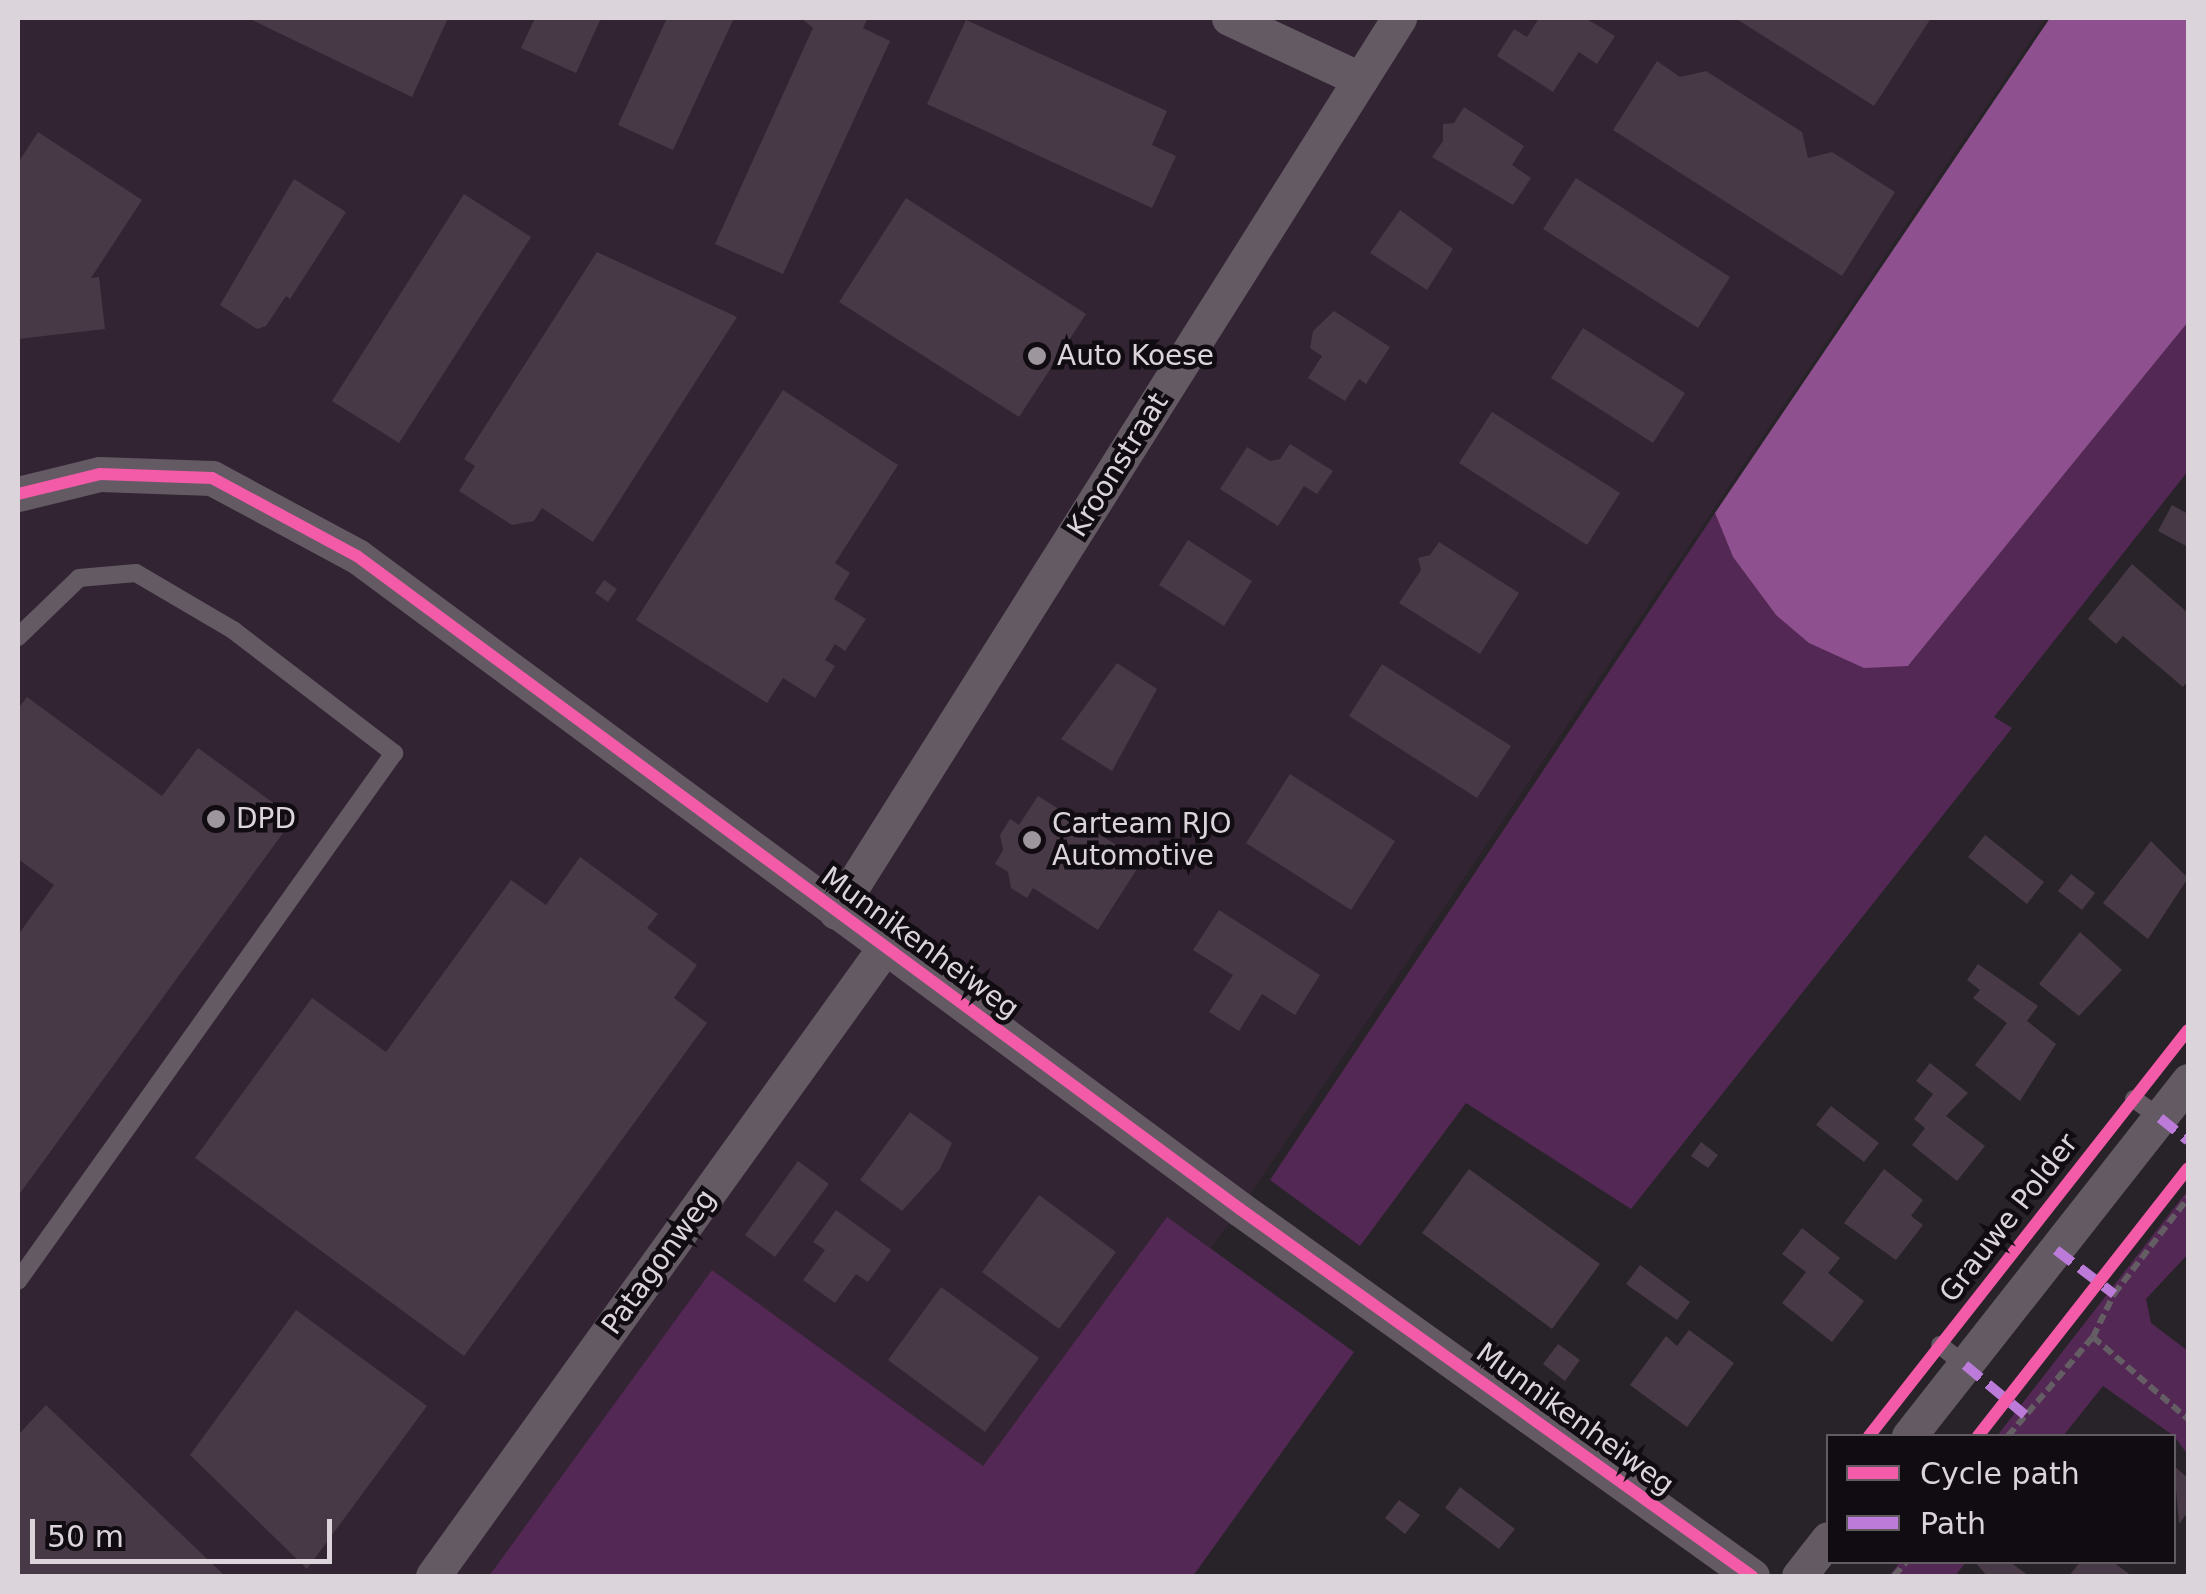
<!DOCTYPE html>
<style>
body{margin:0}
#map{position:relative;width:2206px;height:1594px;overflow:hidden;background:#282328;font-family:"DejaVu Sans",sans-serif}
div>[style]{position:absolute}
[style*='--x']{left:calc(var(--x)*1px);top:calc(var(--y)*1px);width:calc(var(--w)*1px);rotate:calc(var(--a)*1deg)}
.built>*{inset:0;background:#322432}
.green>*{inset:0;background:#532854}
.water>*{inset:0;background:#8f508f}
.building>*{inset:0;background:#483947}
.path>*{height:6px;margin-top:-3px;transform-origin:0;background:repeating-linear-gradient(90deg,#645d64 0 10px,transparent 0 15px)}
.lane>*{height:18px;margin:-9px;padding:0 9px;transform-origin:9px;border-radius:9px;background:#645a64}
.street>*{height:35px;margin:-17.5px;padding:0 17.5px;transform-origin:17.5px;border-radius:17.5px;background:#645a64}
.quiet>*{height:10px;margin-top:-5px;transform-origin:0;background:repeating-linear-gradient(90deg,#bd7bd9 0 20px,transparent 0 30px)}
.cycleway>*{height:12px;margin:-6px;padding:0 6px;transform-origin:6px;border-radius:6px;background:#f35aa7}
.dots>*{width:28px;height:28px;translate:-50% -50%;box-sizing:border-box;border:5px solid #110c11;border-radius:50%}
span{translate:-50% -50%;white-space:nowrap;text-align:center;line-height:1.15;-webkit-text-stroke:9px #110c11;paint-order:stroke}
.poi-label{font-size:28px;color:#dcd4db}
.left{translate:0 -50%;text-align:left}
.street-label{font-size:28px;color:#dcd4db}
.frame{position:absolute;inset:0;border:20px solid #dcd4db;pointer-events:none}
.legend{position:absolute;left:1826px;top:1434px;width:350px;height:130px;box-sizing:border-box;background:#110c11;border:2px solid #625c62;margin:0;padding:12px 18px;list-style:none;font-size:30px;color:#dcd4db}
.legend li{display:flex;align-items:center;gap:20px;height:50px}
.legend b{width:50px;border:2px solid #625c62}
.scale{position:absolute;left:30px;top:1519px;width:302px;height:45px;box-sizing:border-box;border:5px solid #dcd4db;border-top:0;padding-left:12px;font-size:30px;line-height:35px;white-space:nowrap;color:#dcd4db;-webkit-text-stroke:8px #110c11;paint-order:stroke}
</style>
<div id="map">
<div class="built">
<i style="clip-path:polygon(18px 18px,2046px 18px,1240px 1209px,963px 1576px,18px 1576px)"></i>
</div>
<div class="green">
<i style="clip-path:polygon(2188px 322px,2188px 471px,1994px 717px,2012px 728px,1631px 1209px,1466px 1103px,1360px 1246px,1270px 1180px,1715px 513px,1733px 557px,1776px 615px,1908px 666px)"></i>
<i style="clip-path:polygon(2188px 1190px,2188px 1254px,2146px 1299px,2151px 1323px,2188px 1351px,2188px 1455px,2174px 1436px,2103px 1386px,2063px 1436px,1997px 1436px)"></i>
<i style="clip-path:polygon(1167px 1217px,1354px 1352px,1193px 1576px,489px 1576px,712px 1270px,983px 1466px)"></i>
<i style="clip-path:polygon(1900px 1562px,1966px 1562px,1955px 1576px,1889px 1576px)"></i>
</div>
<div class="water">
<i style="clip-path:polygon(2050px 18px,2188px 18px,2188px 322px,1908px 666px,1864px 668px,1809px 643px,1776px 615px,1733px 557px,1715px 513px)"></i>
</div>
<div class="building">
<i style="clip-path:polygon(248px 18px,448px 18px,412px 97px)"></i>
<i style="clip-path:polygon(535px 18px,601px 18px,576px 73px,521px 48px)"></i>
<i style="clip-path:polygon(667px 18px,734px 18px,673px 150px,618px 125px)"></i>
<i style="clip-path:polygon(801px 18px,868px 18px,863px 28px,890px 41px,783px 274px,715px 244px,813px 28px)"></i>
<i style="clip-path:polygon(1539px 18px,1585px 18px,1615px 36px,1597px 64px,1579px 52px,1553px 92px,1497px 56px,1514px 29px,1527px 37px)"></i>
<i style="clip-path:polygon(1735px 18px,1931px 18px,1874px 106px)"></i>
<i style="clip-path:polygon(966px 20px,1167px 111px,1152px 145px,1176px 156px,1152px 208px,927px 104px)"></i>
<i style="clip-path:polygon(1657px 61px,1680px 77px,1706px 71px,1802px 132px,1808px 158px,1832px 152px,1895px 192px,1842px 276px,1613px 130px)"></i>
<i style="clip-path:polygon(1464px 107px,1524px 146px,1512px 165px,1531px 178px,1513px 205px,1432px 157px,1443px 141px,1443px 124px,1454px 123px)"></i>
<i style="clip-path:polygon(38px 132px,142px 200px,91px 278px,99px 277px,105px 329px,18px 339px,18px 163px)"></i>
<i style="clip-path:polygon(1576px 178px,1730px 277px,1698px 328px,1543px 229px)"></i>
<i style="clip-path:polygon(294px 179px,346px 212px,290px 299px,286px 296px,266px 326px,257px 329px,220px 305px)"></i>
<i style="clip-path:polygon(464px 194px,531px 237px,399px 443px,332px 401px)"></i>
<i style="clip-path:polygon(906px 198px,1086px 314px,1019px 417px,839px 302px)"></i>
<i style="clip-path:polygon(1400px 210px,1453px 249px,1427px 290px,1370px 253px)"></i>
<i style="clip-path:polygon(597px 252px,737px 317px,593px 542px,542px 508px,534px 521px,512px 525px,459px 491px,475px 466px,464px 459px)"></i>
<i style="clip-path:polygon(1334px 311px,1390px 347px,1366px 384px,1359px 379px,1345px 401px,1308px 378px,1322px 356px,1310px 348px,1313px 331px)"></i>
<i style="clip-path:polygon(1583px 328px,1685px 393px,1653px 443px,1551px 378px)"></i>
<i style="clip-path:polygon(783px 390px,898px 465px,835px 563px,850px 573px,834px 599px,866px 619px,845px 651px,835px 644px,825px 660px,835px 666px,815px 698px,783px 678px,767px 703px,636px 620px)"></i>
<i style="clip-path:polygon(1492px 412px,1620px 493px,1587px 545px,1459px 463px)"></i>
<i style="clip-path:polygon(1290px 444px,1333px 471px,1317px 494px,1304px 486px,1278px 526px,1220px 489px,1247px 447px,1270px 461px,1280px 459px)"></i>
<i style="clip-path:polygon(2172px 505px,2188px 514px,2188px 547px,2158px 531px)"></i>
<i style="clip-path:polygon(1188px 540px,1252px 581px,1224px 626px,1159px 585px)"></i>
<i style="clip-path:polygon(1439px 542px,1519px 593px,1480px 654px,1399px 603px,1421px 570px,1418px 558px,1430px 555px)"></i>
<i style="clip-path:polygon(2132px 564px,2188px 613px,2188px 681px,2183px 687px,2123px 636px,2116px 644px,2088px 619px)"></i>
<i style="clip-path:polygon(604px 580px,617px 589px,608px 602px,595px 593px)"></i>
<i style="clip-path:polygon(1117px 663px,1157px 689px,1112px 771px,1061px 739px)"></i>
<i style="clip-path:polygon(1382px 664px,1511px 746px,1477px 798px,1349px 716px)"></i>
<i style="clip-path:polygon(27px 697px,162px 796px,198px 748px,294px 818px,18px 1196px,18px 935px,54px 885px,18px 859px,18px 709px)"></i>
<i style="clip-path:polygon(1290px 774px,1395px 841px,1351px 910px,1246px 843px)"></i>
<i style="clip-path:polygon(1038px 796px,1142px 861px,1098px 930px,1033px 888px,1027px 898px,1011px 888px,1008px 872px,995px 864px,1003px 850px,1000px 835px,1010px 819px,1019px 825px)"></i>
<i style="clip-path:polygon(1985px 835px,2044px 882px,2027px 904px,1968px 857px)"></i>
<i style="clip-path:polygon(2151px 841px,2188px 878px,2148px 939px,2103px 903px)"></i>
<i style="clip-path:polygon(580px 857px,658px 914px,647px 928px,697px 965px,674px 998px,707px 1023px,464px 1356px,195px 1158px,312px 998px,386px 1052px,511px 880px,546px 905px)"></i>
<i style="clip-path:polygon(2071px 874px,2095px 893px,2082px 910px,2058px 891px)"></i>
<i style="clip-path:polygon(1219px 910px,1320px 975px,1295px 1015px,1262px 994px,1239px 1031px,1209px 1012px,1233px 975px,1193px 950px)"></i>
<i style="clip-path:polygon(2080px 932px,2122px 970px,2079px 1016px,2039px 984px)"></i>
<i style="clip-path:polygon(1978px 964px,2038px 1006px,2027px 1021px,2056px 1044px,2020px 1101px,1975px 1065px,2007px 1023px,1973px 998px,1980px 990px,1967px 980px)"></i>
<i style="clip-path:polygon(1930px 1063px,1968px 1093px,1946px 1116px,1985px 1146px,1957px 1181px,1912px 1145px,1925px 1128px,1914px 1119px,1933px 1094px,1916px 1081px)"></i>
<i style="clip-path:polygon(1831px 1106px,1879px 1143px,1864px 1162px,1816px 1125px)"></i>
<i style="clip-path:polygon(910px 1112px,952px 1143px,940px 1169px,902px 1211px,860px 1180px)"></i>
<i style="clip-path:polygon(1701px 1142px,1718px 1155px,1708px 1168px,1691px 1156px)"></i>
<i style="clip-path:polygon(798px 1161px,829px 1184px,775px 1257px,745px 1235px)"></i>
<i style="clip-path:polygon(1469px 1169px,1600px 1264px,1552px 1329px,1422px 1233px)"></i>
<i style="clip-path:polygon(1884px 1169px,1923px 1200px,1911px 1216px,1923px 1225px,1896px 1260px,1844px 1223px)"></i>
<i style="clip-path:polygon(1039px 1195px,1116px 1252px,1059px 1329px,982px 1272px)"></i>
<i style="clip-path:polygon(836px 1210px,891px 1250px,868px 1282px,856px 1274px,835px 1303px,803px 1280px,825px 1250px,813px 1242px)"></i>
<i style="clip-path:polygon(1802px 1228px,1840px 1258px,1828px 1273px,1864px 1301px,1832px 1342px,1782px 1303px,1806px 1272px,1782px 1254px)"></i>
<i style="clip-path:polygon(1640px 1265px,1690px 1302px,1677px 1320px,1626px 1284px)"></i>
<i style="clip-path:polygon(941px 1287px,1039px 1358px,985px 1432px,888px 1360px)"></i>
<i style="clip-path:polygon(296px 1310px,427px 1406px,307px 1569px,190px 1455px)"></i>
<i style="clip-path:polygon(1689px 1330px,1734px 1363px,1687px 1427px,1630px 1385px,1666px 1336px,1677px 1346px)"></i>
<i style="clip-path:polygon(1558px 1344px,1580px 1360px,1565px 1381px,1543px 1364px)"></i>
<i style="clip-path:polygon(46px 1405px,225px 1576px,18px 1576px,18px 1435px)"></i>
<i style="clip-path:polygon(2174px 1466px,2188px 1478px,2188px 1512px,2179px 1524px)"></i>
<i style="clip-path:polygon(1460px 1487px,1515px 1529px,1499px 1549px,1445px 1508px)"></i>
<i style="clip-path:polygon(1399px 1500px,1420px 1515px,1405px 1534px,1385px 1518px)"></i>
<i style="clip-path:polygon(1975px 1562px,2010px 1562px,2029px 1576px,1987px 1576px)"></i>
<i style="clip-path:polygon(2080px 1562px,2113px 1562px,2132px 1576px,2069px 1576px)"></i>
</div>
<div class="path">
<i style="--x:2093;--y:1337;--w:125;--a:40.8"></i>
<i style="--x:2008;--y:1436;--w:130;--a:-49.4"></i>
<i style="--x:2093;--y:1337;--w:48;--a:-64"></i>
<i style="--x:2114;--y:1294;--w:121;--a:-52.4"></i>
<i style="--x:1894;--y:1576;--w:18;--a:-49"></i>
</div>
<div class="lane">
<i style="--x:18;--y:637;--w:85;--a:-44"></i>
<i style="--x:79;--y:578;--w:57;--a:-5"></i>
<i style="--x:136;--y:573;--w:113;--a:30.4"></i>
<i style="--x:233;--y:630;--w:203;--a:37.4"></i>
<i style="--x:394;--y:753;--w:648;--a:125.46"></i>
<i style="--x:2134;--y:1099;--w:32;--a:36"></i>
<i style="--x:1940;--y:1345;--w:32;--a:39"></i>
</div>
<div class="street">
<i style="--x:1229;--y:18;--w:145;--a:25"></i>
<i style="--x:18;--y:494;--w:84;--a:-13.7"></i>
<i style="--x:100;--y:474;--w:112;--a:2"></i>
<i style="--x:212;--y:478;--w:165;--a:28.3"></i>
<i style="--x:357;--y:556;--w:1098;--a:36.48"></i>
<i style="--x:1240;--y:1209;--w:630;--a:35.63"></i>
<i style="--x:836;--y:912;--w:1057;--a:-57.8"></i>
<i style="--x:1909;--y:1436;--w:452;--a:-51.8"></i>
<i style="--x:433;--y:1576;--w:775;--a:-54.3"></i>
<i style="--x:1799;--y:1576;--w:47;--a:-51.9"></i>
</div>
<div class="quiet">
<i style="--x:2160;--y:1118;--w:36;--a:39"></i>
<i style="--x:2056;--y:1250;--w:73;--a:37.2"></i>
<i style="--x:1965;--y:1365;--w:78;--a:39.8"></i>
</div>
<div class="cycleway">
<i style="--x:18;--y:494;--w:84;--a:-13.7"></i>
<i style="--x:100;--y:474;--w:112;--a:2"></i>
<i style="--x:212;--y:478;--w:165;--a:28.3"></i>
<i style="--x:357;--y:556;--w:1098;--a:36.48"></i>
<i style="--x:1240;--y:1209;--w:630;--a:35.63"></i>
<i style="--x:1869;--y:1436;--w:516;--a:-51.84"></i>
<i style="--x:1978;--y:1436;--w:340;--a:-51.9"></i>
</div>
<div class="dots">
<i style="left:1037px;top:356px;background:#9d969c"></i>
<i style="left:216px;top:819px;background:#9d969c"></i>
<i style="left:1032px;top:840px;background:#9d969c"></i>
</div>
<div class="poi-label">
<span class="left" style="left:1057px;top:356px">Auto Koese</span>
<span class="left" style="left:236px;top:819px">DPD</span>
<span class="left" style="left:1052px;top:840px">Carteam RJO<br>Automotive</span>
</div>
<div class="street-label">
<span style="left:1118px;top:465px;rotate:-58deg">Kroonstraat</span>
<span style="left:920px;top:943px;rotate:36deg">Munnikenheiweg</span>
<span style="left:2009px;top:1218px;rotate:-52deg">Grauwe Polder</span>
<span style="left:659px;top:1262px;rotate:-54deg">Patagonweg</span>
<span style="left:1575px;top:1419px;rotate:36deg">Munnikenheiweg</span>
</div>
<div class="frame"></div>
<ul class="legend">
<li><b style="height:12px;background:#f35aa7"></b>Cycle path</li>
<li><b style="height:12px;background:#bd7bd9"></b>Path</li>
</ul>
<div class="scale">50 m</div>
</div>
